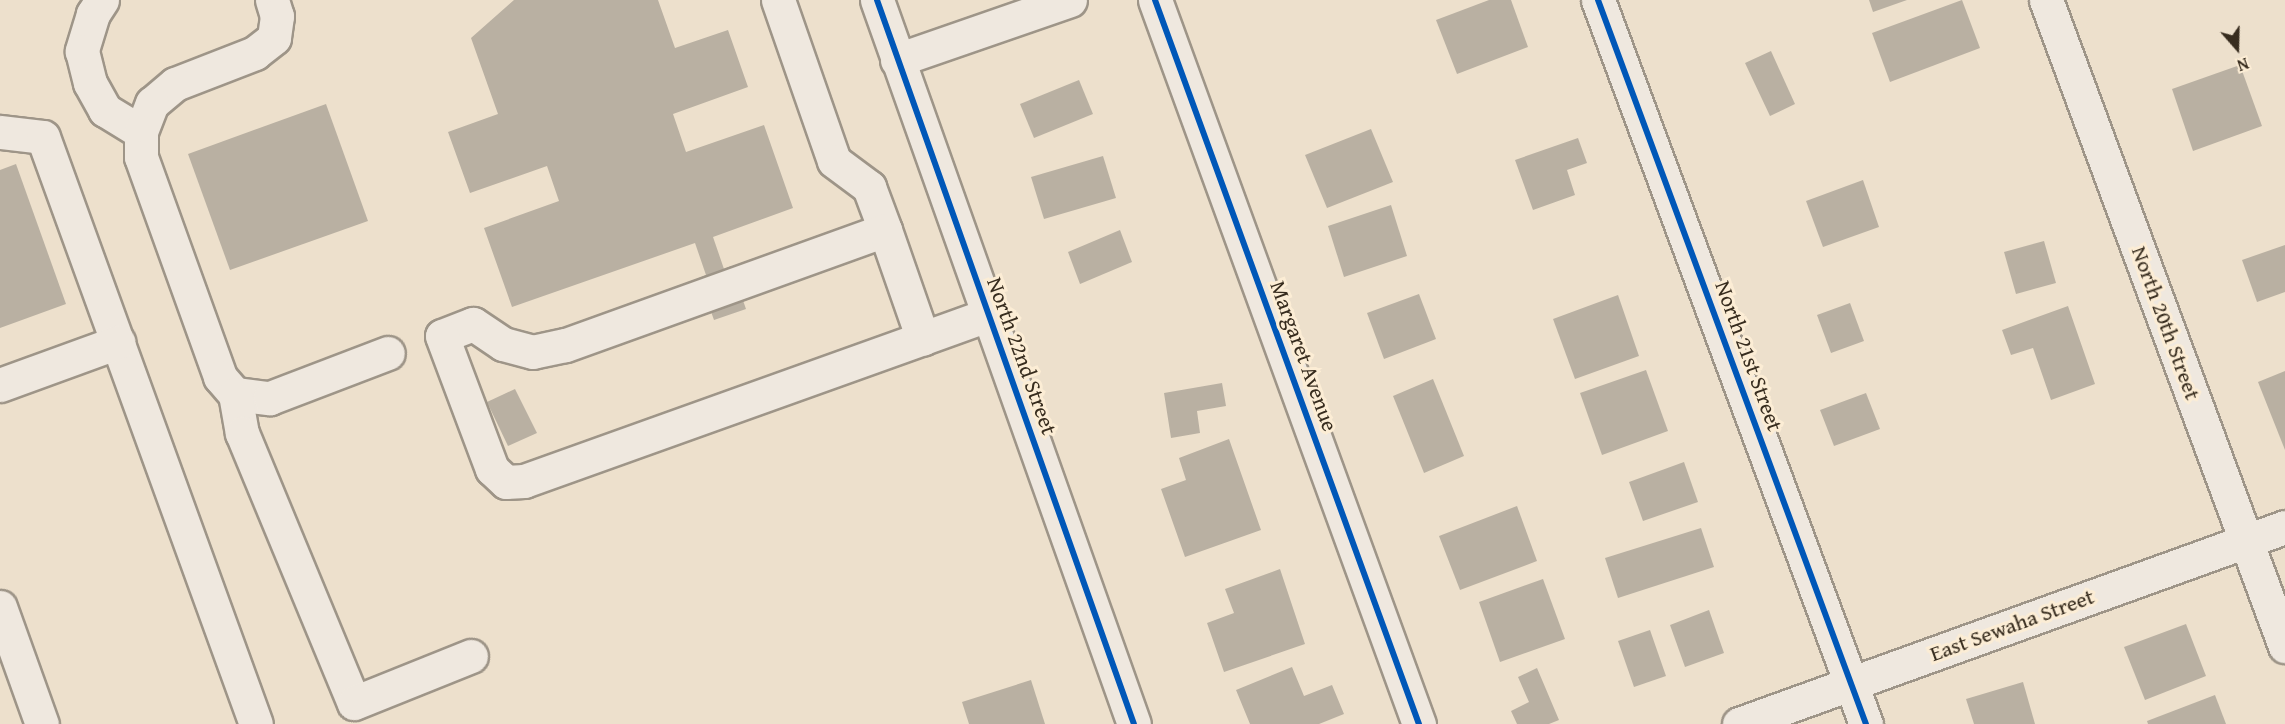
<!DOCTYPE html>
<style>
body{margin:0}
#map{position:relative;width:2285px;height:724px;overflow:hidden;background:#ede0cc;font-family:"Gentium Book Plus",serif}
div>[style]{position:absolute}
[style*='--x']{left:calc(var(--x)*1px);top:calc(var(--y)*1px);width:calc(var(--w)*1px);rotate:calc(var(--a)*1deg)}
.building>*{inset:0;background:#b9b0a2}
.roads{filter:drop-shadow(2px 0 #9e9588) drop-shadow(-2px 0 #9e9588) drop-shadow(0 2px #9e9588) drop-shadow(0 -2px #9e9588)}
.minor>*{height:33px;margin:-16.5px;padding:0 16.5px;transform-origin:16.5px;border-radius:16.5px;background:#efe8df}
.cycleway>*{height:6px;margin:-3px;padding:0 3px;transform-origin:3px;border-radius:3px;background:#0057b8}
span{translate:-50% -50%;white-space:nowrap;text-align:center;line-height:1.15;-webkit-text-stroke:6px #fcedd5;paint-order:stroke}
.street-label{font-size:22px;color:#372c1e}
.north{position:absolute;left:2207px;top:18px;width:60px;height:60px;-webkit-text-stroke:4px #fcedd5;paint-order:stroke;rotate:160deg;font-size:16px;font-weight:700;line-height:24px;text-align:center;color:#372c1e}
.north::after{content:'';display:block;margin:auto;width:21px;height:27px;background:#372c1e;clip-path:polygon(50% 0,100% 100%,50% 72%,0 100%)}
</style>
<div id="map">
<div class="building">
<i style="clip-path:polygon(514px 0,658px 0,675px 48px,728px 30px,748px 87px,673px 114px,686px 152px,764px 125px,793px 208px,713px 237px,724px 269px,731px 266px,746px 309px,714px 320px,699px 278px,706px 275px,695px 243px,512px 307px,484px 228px,559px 201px,547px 166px,470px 193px,448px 132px,498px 114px,471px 38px)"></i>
<i style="clip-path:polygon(1489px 0,1511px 0,1528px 47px,1457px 74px,1436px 20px)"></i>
<i style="clip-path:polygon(1869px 0,1907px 0,1873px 12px)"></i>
<i style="clip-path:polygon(1962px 0,1980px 48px,1890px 82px,1872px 33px)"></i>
<i style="clip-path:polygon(1771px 51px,1795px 104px,1770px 116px,1745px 63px)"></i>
<i style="clip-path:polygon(2240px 65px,2262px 126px,2193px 151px,2172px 89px)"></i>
<i style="clip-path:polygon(1079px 80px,1093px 114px,1034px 138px,1020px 104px)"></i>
<i style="clip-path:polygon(326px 104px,368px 221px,230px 270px,188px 154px)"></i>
<i style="clip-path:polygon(1371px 129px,1393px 182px,1327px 208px,1305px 155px)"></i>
<i style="clip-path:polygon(1578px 138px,1587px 163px,1567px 170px,1575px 195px,1533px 210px,1515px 160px)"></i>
<i style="clip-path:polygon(1103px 156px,1116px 198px,1044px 219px,1031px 177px)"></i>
<i style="clip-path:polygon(16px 164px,66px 304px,0 328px,0 170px)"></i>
<i style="clip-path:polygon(1863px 180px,1879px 227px,1823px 247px,1806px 201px)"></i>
<i style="clip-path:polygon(1391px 205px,1407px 256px,1344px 277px,1328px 226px)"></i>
<i style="clip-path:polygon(1120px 230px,1132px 262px,1080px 284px,1068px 252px)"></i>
<i style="clip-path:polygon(2044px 241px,2056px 283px,2016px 294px,2004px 252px)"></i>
<i style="clip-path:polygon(2285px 245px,2285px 292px,2257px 302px,2242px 260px)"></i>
<i style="clip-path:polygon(1419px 294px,1436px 339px,1384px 359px,1367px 313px)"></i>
<i style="clip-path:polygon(1618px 295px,1639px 356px,1575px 379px,1553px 319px)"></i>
<i style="clip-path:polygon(1850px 303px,1864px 341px,1831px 353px,1817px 315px)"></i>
<i style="clip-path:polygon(2068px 306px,2095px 384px,2051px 400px,2033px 348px,2011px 355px,2002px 330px)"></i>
<i style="clip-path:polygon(1646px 370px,1668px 431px,1602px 455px,1580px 393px)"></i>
<i style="clip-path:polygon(2285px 371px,2285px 450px,2258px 382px)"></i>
<i style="clip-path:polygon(1433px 379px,1464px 456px,1424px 473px,1393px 396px)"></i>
<i style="clip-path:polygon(1222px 383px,1226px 406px,1197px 411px,1200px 433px,1171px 438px,1164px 393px)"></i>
<i style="clip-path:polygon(515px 389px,537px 433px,508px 446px,487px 402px)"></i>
<i style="clip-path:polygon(1866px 393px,1880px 429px,1834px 446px,1820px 410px)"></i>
<i style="clip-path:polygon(1229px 439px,1261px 530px,1185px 557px,1161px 489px,1186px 480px,1179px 458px)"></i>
<i style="clip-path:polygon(1684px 462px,1698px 502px,1643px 521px,1629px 482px)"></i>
<i style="clip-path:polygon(1517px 506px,1537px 561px,1460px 590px,1439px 536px)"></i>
<i style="clip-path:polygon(1701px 528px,1714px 567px,1618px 598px,1605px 558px)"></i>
<i style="clip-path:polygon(1280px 569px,1305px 644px,1224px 672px,1207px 623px,1234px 613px,1225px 589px)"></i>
<i style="clip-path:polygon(1543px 579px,1565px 639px,1500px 662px,1479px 602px)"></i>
<i style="clip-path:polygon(1709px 610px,1724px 653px,1685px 667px,1670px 625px)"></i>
<i style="clip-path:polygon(2186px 624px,2206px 676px,2145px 700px,2124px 647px)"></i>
<i style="clip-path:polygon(1650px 630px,1666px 676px,1634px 687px,1618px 641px)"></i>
<i style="clip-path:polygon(1292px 667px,1304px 696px,1332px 685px,1344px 714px,1319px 724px,1250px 724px,1236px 690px)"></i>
<i style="clip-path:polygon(1537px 668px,1559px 720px,1549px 724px,1517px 724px,1511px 711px,1529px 702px,1518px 677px)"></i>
<i style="clip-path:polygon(1031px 680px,1045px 724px,969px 724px,962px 702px)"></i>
<i style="clip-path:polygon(2023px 682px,2035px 724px,1974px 724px,1966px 699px)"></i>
<i style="clip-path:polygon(2215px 695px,2226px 724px,2148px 724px,2147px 721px)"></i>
</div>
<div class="roads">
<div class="minor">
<i style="--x:102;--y:0;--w:17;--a:123"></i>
<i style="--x:93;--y:14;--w:39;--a:107"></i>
<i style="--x:82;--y:51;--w:33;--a:76"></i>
<i style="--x:90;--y:83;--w:31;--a:61"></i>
<i style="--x:105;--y:110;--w:42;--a:31.4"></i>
<i style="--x:272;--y:0;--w:17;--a:73"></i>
<i style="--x:277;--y:16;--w:22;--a:98"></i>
<i style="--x:274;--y:38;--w:24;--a:142"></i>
<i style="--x:255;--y:53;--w:86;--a:158.8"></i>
<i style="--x:175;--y:84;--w:30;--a:140"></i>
<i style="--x:152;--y:103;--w:31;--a:111"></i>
<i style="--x:141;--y:132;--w:25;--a:90"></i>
<i style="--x:141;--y:157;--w:234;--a:70.2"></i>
<i style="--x:220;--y:377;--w:23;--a:49"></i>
<i style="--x:235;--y:394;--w:35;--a:7"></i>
<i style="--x:270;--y:398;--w:126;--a:-20.9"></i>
<i style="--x:778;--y:0;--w:170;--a:70.8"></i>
<i style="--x:834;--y:161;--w:44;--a:36.6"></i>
<i style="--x:869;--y:187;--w:46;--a:69.6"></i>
<i style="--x:885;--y:230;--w:340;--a:160.2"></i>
<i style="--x:565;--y:345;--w:33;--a:168"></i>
<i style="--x:533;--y:352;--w:31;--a:-165"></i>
<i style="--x:503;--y:344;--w:36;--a:-146"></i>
<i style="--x:473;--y:324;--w:33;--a:159"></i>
<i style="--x:442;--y:336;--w:142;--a:69.4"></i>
<i style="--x:492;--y:469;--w:19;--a:43"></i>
<i style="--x:506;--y:482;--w:18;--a:-3"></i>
<i style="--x:524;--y:481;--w:493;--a:-19.7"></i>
<i style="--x:877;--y:0;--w:768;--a:70.46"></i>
<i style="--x:1155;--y:0;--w:771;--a:69.97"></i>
<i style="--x:1598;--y:0;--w:772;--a:69.69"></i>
<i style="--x:2046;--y:0;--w:689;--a:69.7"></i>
<i style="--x:897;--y:60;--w:183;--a:-19.1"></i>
<i style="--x:0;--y:132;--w:43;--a:6.6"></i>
<i style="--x:43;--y:137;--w:624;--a:70.06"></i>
<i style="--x:885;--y:230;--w:115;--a:70.8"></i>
<i style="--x:0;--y:385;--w:126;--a:-20"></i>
<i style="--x:235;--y:394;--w:40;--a:80"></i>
<i style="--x:242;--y:433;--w:292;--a:67.5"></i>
<i style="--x:354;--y:703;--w:126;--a:-21.9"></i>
<i style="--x:0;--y:607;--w:124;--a:70.3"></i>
<i style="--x:1739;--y:724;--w:580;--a:-19.84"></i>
</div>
</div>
<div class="cycleway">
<i style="--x:877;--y:0;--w:768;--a:70.46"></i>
<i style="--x:1155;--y:0;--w:771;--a:69.97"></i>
<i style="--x:1598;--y:0;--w:772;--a:69.69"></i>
</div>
<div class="street-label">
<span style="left:2166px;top:323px;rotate:70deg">North 20th Street</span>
<span style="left:1022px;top:356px;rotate:70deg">North 22nd Street</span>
<span style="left:1304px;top:356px;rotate:70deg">Margaret Avenue</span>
<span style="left:1749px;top:356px;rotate:70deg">North 21st Street</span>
<span style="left:2012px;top:625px;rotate:-20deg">East Sewaha Street</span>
</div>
<div class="north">N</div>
</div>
